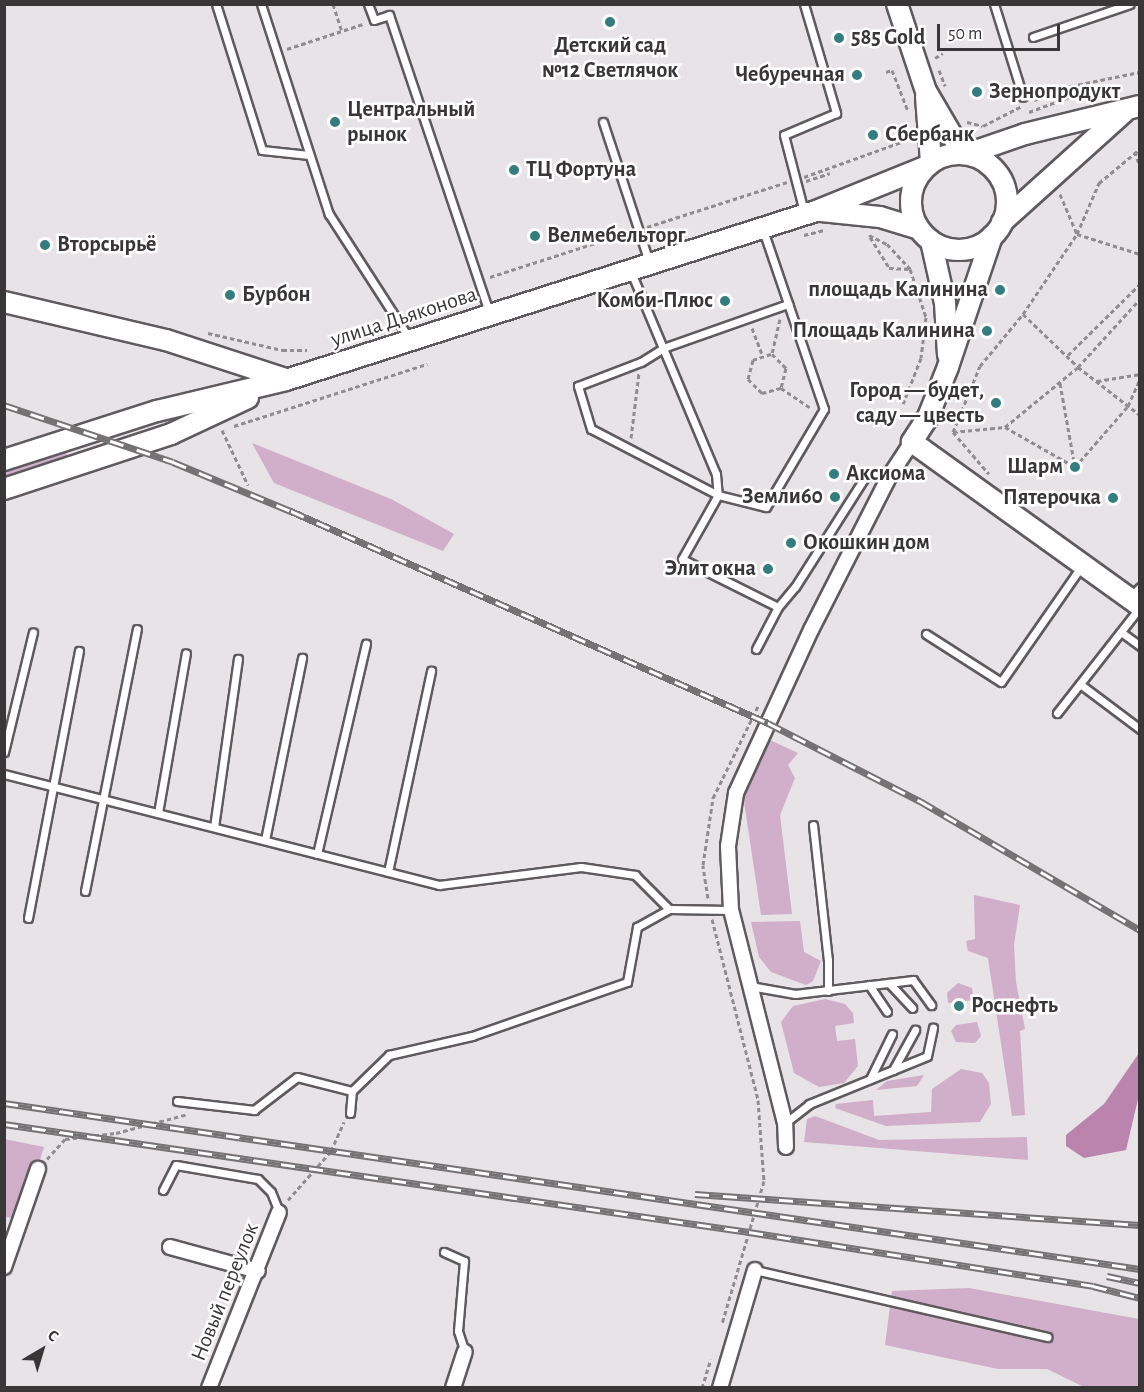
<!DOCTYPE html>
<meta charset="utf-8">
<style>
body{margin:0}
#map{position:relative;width:1144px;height:1392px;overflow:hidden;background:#e7e3e6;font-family:"Alegreya Sans",sans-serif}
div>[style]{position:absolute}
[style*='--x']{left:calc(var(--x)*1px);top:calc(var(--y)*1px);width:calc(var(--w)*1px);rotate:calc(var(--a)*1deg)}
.green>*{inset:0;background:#d1aec9}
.water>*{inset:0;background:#ba84af}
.path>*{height:3px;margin-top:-1.5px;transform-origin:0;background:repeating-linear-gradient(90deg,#908d8f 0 4.5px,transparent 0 7.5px)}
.roads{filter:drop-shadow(2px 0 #5e5a5d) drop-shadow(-2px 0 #5e5a5d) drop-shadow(0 2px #5e5a5d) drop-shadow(0 -2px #5e5a5d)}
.lane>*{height:7px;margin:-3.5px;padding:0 3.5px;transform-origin:3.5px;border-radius:3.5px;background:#fff}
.street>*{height:14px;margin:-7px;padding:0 7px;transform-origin:7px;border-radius:7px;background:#fff}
.secondary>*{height:20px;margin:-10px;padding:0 10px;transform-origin:10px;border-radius:10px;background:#fff}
.secondary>.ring{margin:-10px;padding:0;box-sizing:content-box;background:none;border:20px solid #fff;border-radius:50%}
.rail>*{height:7px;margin-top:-3.5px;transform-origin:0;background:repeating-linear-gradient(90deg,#fff 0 14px,#757274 0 28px);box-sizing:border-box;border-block:2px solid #757274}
.dots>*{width:16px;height:16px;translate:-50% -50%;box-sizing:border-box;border:3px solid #fff;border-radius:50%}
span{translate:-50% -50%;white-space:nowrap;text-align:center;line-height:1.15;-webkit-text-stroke:5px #fff;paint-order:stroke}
.poi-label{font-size:22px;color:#383637;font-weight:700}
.left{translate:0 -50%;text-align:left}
.right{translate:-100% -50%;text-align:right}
.street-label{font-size:22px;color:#383637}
.frame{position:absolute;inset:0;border:6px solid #383637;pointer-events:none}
.north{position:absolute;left:12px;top:1320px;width:60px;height:60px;-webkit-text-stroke:4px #fff;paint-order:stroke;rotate:38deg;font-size:16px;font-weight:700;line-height:24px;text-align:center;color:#383637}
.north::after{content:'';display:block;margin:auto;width:21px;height:27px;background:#383637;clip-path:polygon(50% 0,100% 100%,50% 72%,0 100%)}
.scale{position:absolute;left:937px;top:24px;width:123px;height:27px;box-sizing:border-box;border:3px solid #383637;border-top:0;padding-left:8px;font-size:18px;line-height:21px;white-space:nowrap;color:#383637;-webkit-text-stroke:4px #fff;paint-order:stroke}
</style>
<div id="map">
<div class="green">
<i style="clip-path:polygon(252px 443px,391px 499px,454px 534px,443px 551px,274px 483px)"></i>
<i style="clip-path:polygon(65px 450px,68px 457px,5px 478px,4px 470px)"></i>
<i style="clip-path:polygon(770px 740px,798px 753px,788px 765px,795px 778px,780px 815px,792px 914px,761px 915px,743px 795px)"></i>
<i style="clip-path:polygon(974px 895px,1020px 905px,1014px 945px,1016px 982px,1025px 1029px,1020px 1031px,1025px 1115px,1012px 1116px,988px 958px,968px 951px,966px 941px,975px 939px)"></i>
<i style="clip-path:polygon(800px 921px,804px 952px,821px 961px,813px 981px,806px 985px,771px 972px,759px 957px,751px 922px)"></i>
<i style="clip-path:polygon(958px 983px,972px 988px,974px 1000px,948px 1003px,947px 993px)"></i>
<i style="clip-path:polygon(825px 999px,845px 1004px,853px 1013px,854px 1023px,835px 1026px,837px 1041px,855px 1039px,858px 1066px,844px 1083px,819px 1087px,794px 1073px,781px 1022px,793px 1006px)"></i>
<i style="clip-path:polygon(977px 1022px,981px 1036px,975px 1043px,956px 1042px,951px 1031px,956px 1025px)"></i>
<i style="clip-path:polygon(961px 1069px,982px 1073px,989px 1083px,991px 1104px,980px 1122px,886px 1126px,835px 1108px,836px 1104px,873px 1100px,874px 1116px,931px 1112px,932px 1089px)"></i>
<i style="clip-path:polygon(924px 1075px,917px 1086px,876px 1090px,887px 1081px)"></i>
<i style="clip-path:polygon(815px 1116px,879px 1140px,1027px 1137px,1028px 1160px,804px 1142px,807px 1119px)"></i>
<i style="clip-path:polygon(4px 1139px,44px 1147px,21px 1219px,5px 1217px)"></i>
<i style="clip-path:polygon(969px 1288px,1139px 1319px,1139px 1387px,1084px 1387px,1047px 1369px,998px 1369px,885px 1345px,892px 1291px)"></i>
</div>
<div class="water">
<i style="clip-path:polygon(1139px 1053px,1139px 1095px,1126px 1150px,1084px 1158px,1066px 1146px,1066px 1135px,1104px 1104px)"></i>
</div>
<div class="path">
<i style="--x:333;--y:4;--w:28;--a:72"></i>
<i style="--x:287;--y:49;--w:80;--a:-18.2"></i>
<i style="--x:935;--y:58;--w:9;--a:-32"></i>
<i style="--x:939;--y:70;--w:17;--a:69"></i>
<i style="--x:886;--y:72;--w:6;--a:-18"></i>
<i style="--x:892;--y:70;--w:44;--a:68.7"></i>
<i style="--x:1034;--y:100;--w:40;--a:-21"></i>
<i style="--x:1071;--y:86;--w:70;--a:-11.5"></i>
<i style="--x:1029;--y:112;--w:46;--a:-20.4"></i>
<i style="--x:1072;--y:96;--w:12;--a:-66"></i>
<i style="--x:967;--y:122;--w:16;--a:14"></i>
<i style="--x:983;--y:126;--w:42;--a:-27.2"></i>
<i style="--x:1135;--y:151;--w:17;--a:73"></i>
<i style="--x:804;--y:177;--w:109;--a:-19.8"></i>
<i style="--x:806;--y:181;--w:25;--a:-18"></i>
<i style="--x:1060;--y:194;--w:43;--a:67"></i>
<i style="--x:1077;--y:234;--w:66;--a:17.6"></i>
<i style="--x:647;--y:227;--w:147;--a:-17.8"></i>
<i style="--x:804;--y:235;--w:21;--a:-14"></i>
<i style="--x:869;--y:235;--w:20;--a:27"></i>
<i style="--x:887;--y:244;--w:34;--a:47"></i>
<i style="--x:910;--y:269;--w:51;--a:71.6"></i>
<i style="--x:926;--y:317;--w:41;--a:97"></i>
<i style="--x:921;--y:358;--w:49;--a:111.4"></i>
<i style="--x:870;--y:237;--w:36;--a:58"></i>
<i style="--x:889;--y:268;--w:21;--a:3"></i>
<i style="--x:490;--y:277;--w:146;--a:-17.9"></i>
<i style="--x:1023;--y:314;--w:76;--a:43.9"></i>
<i style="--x:1078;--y:367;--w:78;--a:37.7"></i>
<i style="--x:780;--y:319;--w:36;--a:103"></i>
<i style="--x:772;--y:354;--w:20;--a:45"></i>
<i style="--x:786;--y:368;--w:21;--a:104"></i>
<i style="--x:781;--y:388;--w:36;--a:34"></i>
<i style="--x:752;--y:328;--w:28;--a:69"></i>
<i style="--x:208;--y:333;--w:76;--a:12.9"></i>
<i style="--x:282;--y:350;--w:25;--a:0"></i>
<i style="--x:771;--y:354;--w:19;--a:162"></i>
<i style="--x:753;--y:360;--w:20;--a:105"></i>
<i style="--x:748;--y:379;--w:20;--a:45"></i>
<i style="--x:762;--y:393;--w:20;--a:-15"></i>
<i style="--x:1068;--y:355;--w:101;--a:-44.6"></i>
<i style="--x:1097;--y:381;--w:44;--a:-9.2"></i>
<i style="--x:1060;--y:383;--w:85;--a:79.9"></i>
<i style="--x:234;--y:426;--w:203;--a:-17.8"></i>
<i style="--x:1005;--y:427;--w:81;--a:29.7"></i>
<i style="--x:222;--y:430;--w:61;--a:64.7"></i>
<i style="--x:953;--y:432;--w:71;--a:-67.8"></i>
<i style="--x:980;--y:366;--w:67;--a:-50.4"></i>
<i style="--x:1023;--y:314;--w:97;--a:-56"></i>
<i style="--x:1077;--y:234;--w:56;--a:-66.7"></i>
<i style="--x:1099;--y:183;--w:53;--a:-39.7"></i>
<i style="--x:953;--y:432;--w:55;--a:49.4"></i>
<i style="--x:953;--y:432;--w:52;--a:-5.5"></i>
<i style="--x:1005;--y:427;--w:94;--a:-39.4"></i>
<i style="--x:1078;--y:367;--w:92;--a:-47.6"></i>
<i style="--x:631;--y:438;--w:65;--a:-83"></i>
<i style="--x:1075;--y:467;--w:81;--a:-49"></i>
<i style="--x:1128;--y:406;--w:30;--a:-66"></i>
<i style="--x:708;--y:898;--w:33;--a:-99"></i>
<i style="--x:703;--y:865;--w:68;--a:-81.5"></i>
<i style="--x:713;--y:798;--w:102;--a:-63.9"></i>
<i style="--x:712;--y:919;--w:187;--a:75.7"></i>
<i style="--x:758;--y:1100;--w:81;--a:85.8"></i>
<i style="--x:764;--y:1181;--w:149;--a:106.4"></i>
<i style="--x:47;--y:1159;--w:27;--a:-48"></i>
<i style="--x:65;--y:1139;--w:51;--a:-6.7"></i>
<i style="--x:116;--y:1133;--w:74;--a:-14.8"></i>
<i style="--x:288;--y:1200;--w:65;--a:-48.7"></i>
<i style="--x:331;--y:1151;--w:32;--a:-66"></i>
<i style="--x:702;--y:1388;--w:30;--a:-73"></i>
</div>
<div class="roads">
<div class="lane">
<i style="--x:216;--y:4;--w:153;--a:72.5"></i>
<i style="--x:262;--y:150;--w:47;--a:6.1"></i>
<i style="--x:261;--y:4;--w:221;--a:72.1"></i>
<i style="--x:329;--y:214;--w:148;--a:57.2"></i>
<i style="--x:368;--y:4;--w:17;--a:69"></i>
<i style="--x:374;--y:20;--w:16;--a:-18"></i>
<i style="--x:389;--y:15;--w:313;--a:71.4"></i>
<i style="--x:804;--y:4;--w:114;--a:73.6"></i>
<i style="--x:836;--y:113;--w:56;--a:157.1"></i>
<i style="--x:784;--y:135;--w:80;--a:75.4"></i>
<i style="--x:994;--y:4;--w:97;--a:72.7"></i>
<i style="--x:1033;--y:37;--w:102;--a:-18.8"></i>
<i style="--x:603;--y:122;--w:147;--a:71.8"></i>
<i style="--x:763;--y:230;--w:189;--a:71.2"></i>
<i style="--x:824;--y:409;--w:114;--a:120.6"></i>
<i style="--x:766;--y:507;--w:49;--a:-166"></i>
<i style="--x:718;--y:495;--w:143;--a:-152.5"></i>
<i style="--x:591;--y:429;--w:45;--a:-106.8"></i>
<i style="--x:578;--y:386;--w:67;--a:-20.9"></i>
<i style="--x:641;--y:362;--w:26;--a:-32"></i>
<i style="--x:663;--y:348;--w:133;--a:-19.4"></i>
<i style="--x:631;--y:272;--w:219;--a:67.2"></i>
<i style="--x:716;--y:474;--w:21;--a:85"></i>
<i style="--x:718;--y:495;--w:73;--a:119.4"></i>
<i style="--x:682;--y:559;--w:107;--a:26.6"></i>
<i style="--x:778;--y:607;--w:26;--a:-50"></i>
<i style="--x:795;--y:587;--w:134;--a:-57.5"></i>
<i style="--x:867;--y:474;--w:22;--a:8"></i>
<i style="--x:1130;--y:597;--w:14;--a:-45"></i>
<i style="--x:1121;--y:632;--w:24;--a:36"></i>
<i style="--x:926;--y:634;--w:89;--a:32.6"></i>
<i style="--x:1001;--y:682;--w:140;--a:-55.2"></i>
<i style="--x:756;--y:649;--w:47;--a:-62.4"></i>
<i style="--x:1080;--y:684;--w:75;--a:36.9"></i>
<i style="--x:1057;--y:713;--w:135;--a:-51.9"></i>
<i style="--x:4;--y:752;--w:123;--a:-76.4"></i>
<i style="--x:4;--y:774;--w:449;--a:14.3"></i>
<i style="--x:439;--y:885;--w:143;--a:-7.2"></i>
<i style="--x:581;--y:867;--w:55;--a:8.4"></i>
<i style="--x:635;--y:875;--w:48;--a:45"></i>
<i style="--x:158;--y:813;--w:162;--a:-80.1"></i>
<i style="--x:813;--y:825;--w:136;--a:83.7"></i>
<i style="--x:828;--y:960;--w:31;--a:90"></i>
<i style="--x:214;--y:827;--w:170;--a:-81.9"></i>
<i style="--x:265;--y:840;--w:186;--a:-78.5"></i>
<i style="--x:317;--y:854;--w:216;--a:-76.9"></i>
<i style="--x:388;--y:872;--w:206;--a:-77.9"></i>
<i style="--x:85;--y:891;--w:267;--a:-78.8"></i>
<i style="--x:28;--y:918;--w:272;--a:-79.2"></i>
<i style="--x:889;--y:983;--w:34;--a:47"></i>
<i style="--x:869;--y:985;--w:32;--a:56"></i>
<i style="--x:750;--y:986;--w:46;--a:10.1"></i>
<i style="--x:795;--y:994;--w:119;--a:-6.8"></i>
<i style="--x:913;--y:980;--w:31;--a:54"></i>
<i style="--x:893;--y:1070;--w:46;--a:-61.2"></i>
<i style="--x:870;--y:1079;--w:50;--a:-63.9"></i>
<i style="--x:177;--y:1101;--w:78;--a:6.7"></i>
<i style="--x:254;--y:1110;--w:54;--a:-37.5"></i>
<i style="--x:297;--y:1077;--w:57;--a:14.3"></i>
<i style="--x:352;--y:1091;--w:52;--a:-44.2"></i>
<i style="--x:389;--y:1055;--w:85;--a:-12.9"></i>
<i style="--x:472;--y:1036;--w:164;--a:-19.2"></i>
<i style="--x:627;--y:982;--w:56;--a:-79.7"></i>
<i style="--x:637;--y:927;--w:37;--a:-29"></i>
<i style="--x:669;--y:909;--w:62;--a:0.9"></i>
<i style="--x:350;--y:1113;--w:22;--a:-85"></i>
<i style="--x:785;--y:1123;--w:31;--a:-38"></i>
<i style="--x:809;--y:1104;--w:127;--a:-22.1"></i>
<i style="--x:927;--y:1056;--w:29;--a:-78"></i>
<i style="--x:163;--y:1190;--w:28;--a:-63"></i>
<i style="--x:176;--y:1165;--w:83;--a:9.7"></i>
<i style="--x:258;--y:1179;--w:18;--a:45"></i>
<i style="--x:271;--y:1192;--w:22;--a:68"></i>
<i style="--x:444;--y:1252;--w:22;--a:24"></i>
<i style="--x:464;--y:1261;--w:70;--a:94.9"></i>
<i style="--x:458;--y:1331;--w:22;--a:72"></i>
<i style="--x:755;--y:1270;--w:300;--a:12.9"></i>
</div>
<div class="street">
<i style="--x:786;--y:1147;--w:24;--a:-92"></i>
<i style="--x:785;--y:1123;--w:220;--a:-104.2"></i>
<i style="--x:731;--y:910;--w:64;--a:-92.7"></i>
<i style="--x:728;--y:846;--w:54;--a:-81.4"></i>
<i style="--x:736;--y:793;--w:179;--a:-65.3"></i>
<i style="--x:811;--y:630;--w:172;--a:-63"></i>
<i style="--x:889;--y:477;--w:42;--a:-56.7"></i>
<i style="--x:170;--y:1247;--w:91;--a:15.3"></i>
<i style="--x:4;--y:1267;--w:104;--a:-70.9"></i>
<i style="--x:209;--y:1388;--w:189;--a:-68.3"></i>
<i style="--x:453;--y:1388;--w:38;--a:-72"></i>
<i style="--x:720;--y:1388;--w:123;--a:-73.5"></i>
</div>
<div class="secondary">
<i style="--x:897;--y:4;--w:92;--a:71.6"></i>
<i style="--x:926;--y:91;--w:73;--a:59.6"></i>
<i style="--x:926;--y:97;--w:65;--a:85.6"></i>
<i class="ring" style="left:911px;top:154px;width:76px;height:76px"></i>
<i style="--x:967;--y:154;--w:61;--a:-19"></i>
<i style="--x:1025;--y:134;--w:118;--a:-13.7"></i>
<i style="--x:821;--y:211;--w:59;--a:5.8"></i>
<i style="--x:880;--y:217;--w:41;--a:17.1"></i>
<i style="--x:1002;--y:222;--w:164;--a:-42"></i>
<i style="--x:992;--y:236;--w:138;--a:108.6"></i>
<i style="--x:948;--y:367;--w:54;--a:111.8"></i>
<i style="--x:928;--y:417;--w:30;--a:123"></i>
<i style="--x:912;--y:442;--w:281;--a:35.7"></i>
<i style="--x:931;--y:241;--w:64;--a:77.3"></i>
<i style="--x:945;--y:303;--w:52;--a:86.7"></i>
<i style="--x:4;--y:302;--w:166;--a:13.2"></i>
<i style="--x:166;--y:340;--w:125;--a:18.1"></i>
<i style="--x:4;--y:460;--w:161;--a:-17.8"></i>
<i style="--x:157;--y:411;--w:133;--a:-13.5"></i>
<i style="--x:286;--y:380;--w:556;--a:-17.69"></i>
<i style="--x:816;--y:211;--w:118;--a:-22"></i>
<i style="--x:4;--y:489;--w:176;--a:-18.2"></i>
<i style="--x:171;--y:434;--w:85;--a:-25.1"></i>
</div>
</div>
<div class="rail">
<i style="--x:4;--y:405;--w:178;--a:18.6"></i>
<i style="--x:173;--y:462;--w:128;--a:22.6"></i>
<i style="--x:291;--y:511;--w:522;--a:23.96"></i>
<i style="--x:768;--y:723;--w:171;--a:27.2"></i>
<i style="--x:920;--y:801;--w:255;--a:30.4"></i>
<i style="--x:4;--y:1103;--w:1148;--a:8.31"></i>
<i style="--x:4;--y:1124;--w:753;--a:8.25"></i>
<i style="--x:749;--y:1232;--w:348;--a:8.9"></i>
<i style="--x:1093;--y:1286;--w:49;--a:14.3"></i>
<i style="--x:695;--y:1194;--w:446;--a:4"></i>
<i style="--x:1107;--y:1276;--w:34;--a:12"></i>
</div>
<div class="dots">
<i style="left:610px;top:22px;background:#347d7f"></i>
<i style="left:839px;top:38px;background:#347d7f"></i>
<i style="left:857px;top:75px;background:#347d7f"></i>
<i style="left:977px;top:92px;background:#347d7f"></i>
<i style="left:335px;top:122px;background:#347d7f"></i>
<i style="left:873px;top:135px;background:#347d7f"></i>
<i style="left:514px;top:170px;background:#347d7f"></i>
<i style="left:535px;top:236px;background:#347d7f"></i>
<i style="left:45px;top:245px;background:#347d7f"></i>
<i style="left:1000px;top:290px;background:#347d7f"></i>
<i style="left:230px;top:295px;background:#347d7f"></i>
<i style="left:725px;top:301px;background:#347d7f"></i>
<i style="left:987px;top:331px;background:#347d7f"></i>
<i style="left:996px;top:403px;background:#347d7f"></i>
<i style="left:1075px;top:467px;background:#347d7f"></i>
<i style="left:834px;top:474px;background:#347d7f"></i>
<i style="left:835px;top:497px;background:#347d7f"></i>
<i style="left:1113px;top:498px;background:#347d7f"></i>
<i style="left:791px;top:543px;background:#347d7f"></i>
<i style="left:768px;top:569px;background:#347d7f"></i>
<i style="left:959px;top:1006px;background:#347d7f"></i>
</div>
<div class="poi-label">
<span class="left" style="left:851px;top:38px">585 Gold</span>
<span style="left:610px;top:58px">Детский сад<br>№12 Светлячок</span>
<span class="right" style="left:845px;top:75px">Чебуречная</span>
<span class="left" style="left:989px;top:92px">Зернопродукт</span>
<span class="left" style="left:347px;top:122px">Центральный<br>рынок</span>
<span class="left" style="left:885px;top:135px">Сбербанк</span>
<span class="left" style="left:526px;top:170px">ТЦ Фортуна</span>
<span class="left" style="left:547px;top:236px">Велмебельторг</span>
<span class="left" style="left:57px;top:245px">Вторсырьё</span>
<span class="right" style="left:988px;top:290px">площадь Калинина</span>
<span class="left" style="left:242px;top:295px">Бурбон</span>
<span class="right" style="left:713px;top:301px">Комби-Плюс</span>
<span class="right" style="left:975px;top:331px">Площадь Калинина</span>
<span class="right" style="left:984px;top:403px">Город — будет,<br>саду — цвесть</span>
<span class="right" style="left:1063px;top:467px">Шарм</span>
<span class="left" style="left:846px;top:474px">Аксиома</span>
<span class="right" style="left:823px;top:497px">Земли60</span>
<span class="right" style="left:1101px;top:498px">Пятерочка</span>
<span class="left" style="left:803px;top:543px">Окошкин дом</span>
<span class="right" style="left:756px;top:569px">Элит окна</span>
<span class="left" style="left:971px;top:1006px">Роснефть</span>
</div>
<div class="street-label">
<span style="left:404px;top:317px;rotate:-18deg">улица Дьяконова</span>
<span style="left:225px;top:1292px;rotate:-68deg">Новый переулок</span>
</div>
<div class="frame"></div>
<div class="north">С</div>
<div class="scale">50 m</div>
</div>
